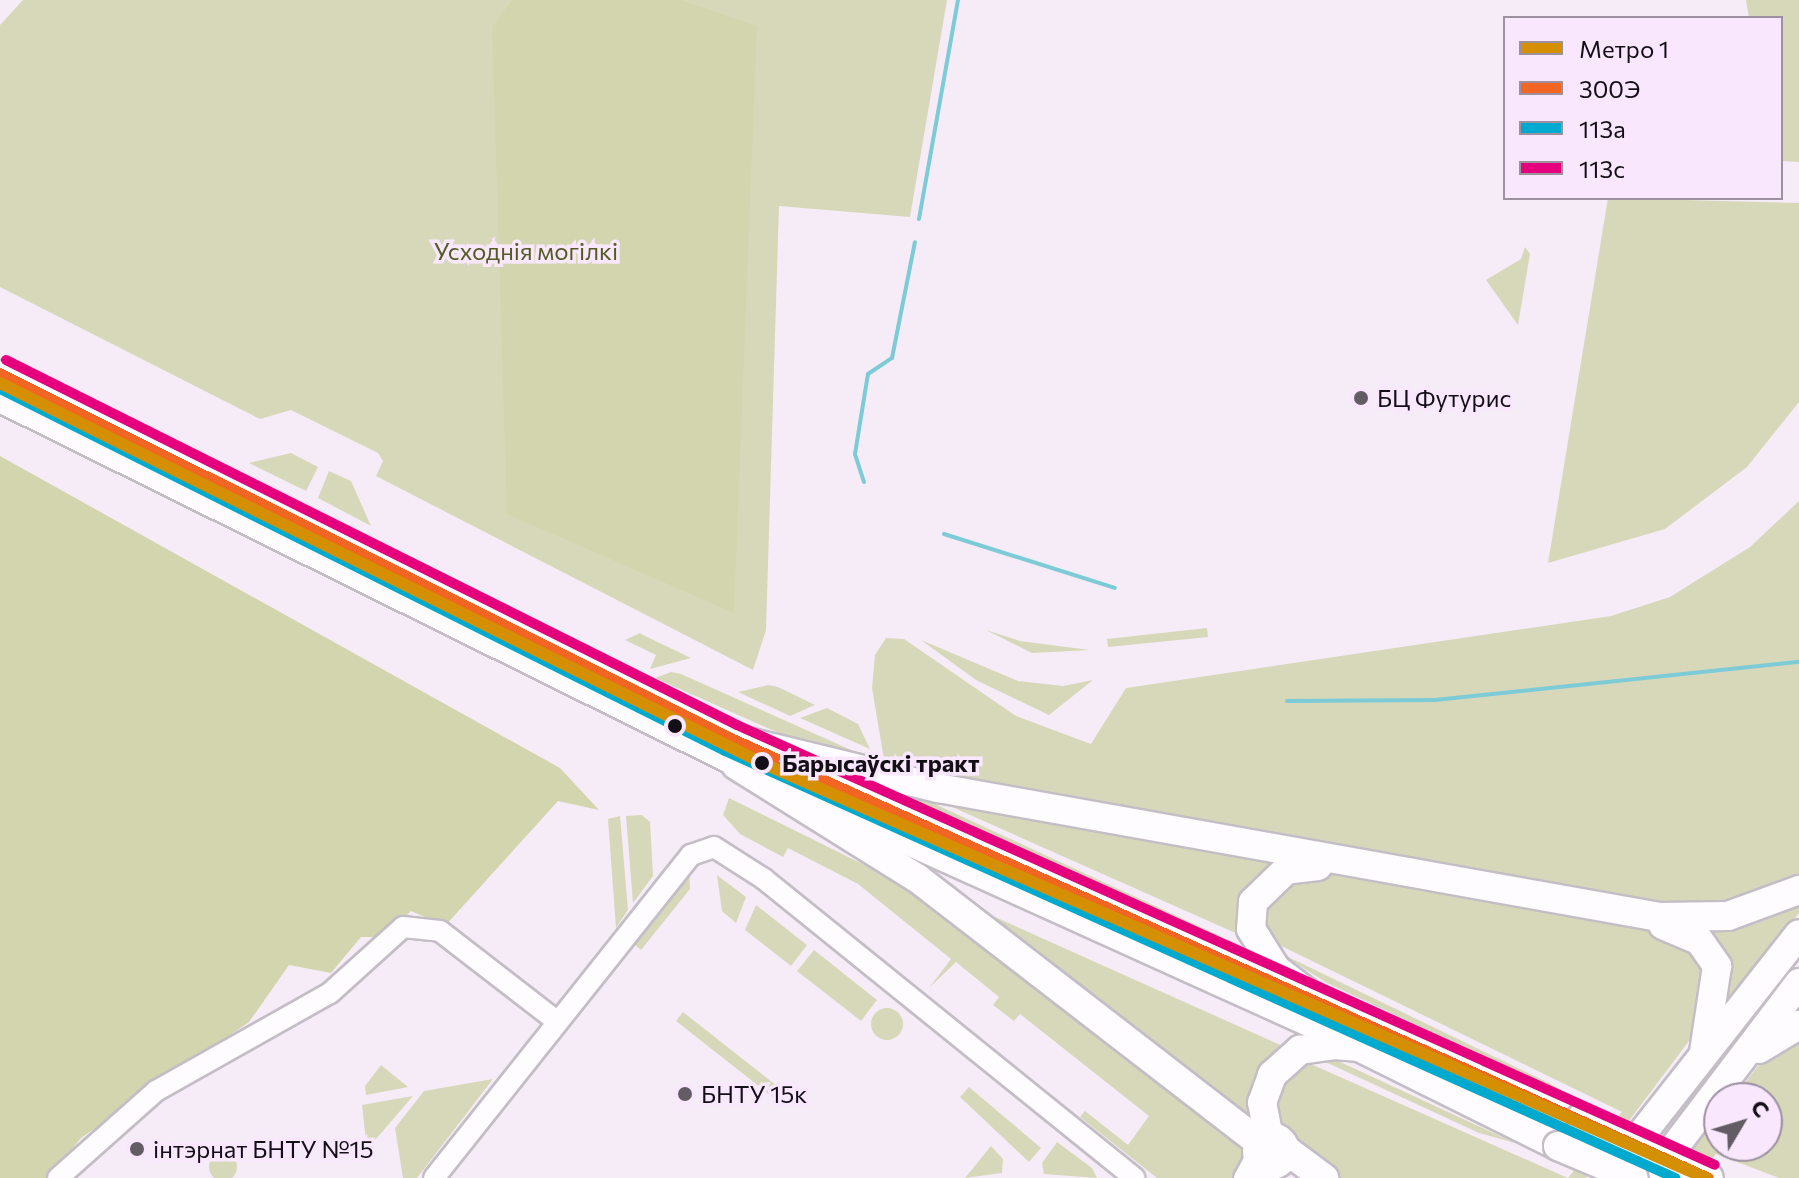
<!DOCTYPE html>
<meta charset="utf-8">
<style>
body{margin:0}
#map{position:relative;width:1799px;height:1178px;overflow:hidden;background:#f6ecf8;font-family:Commissioner,sans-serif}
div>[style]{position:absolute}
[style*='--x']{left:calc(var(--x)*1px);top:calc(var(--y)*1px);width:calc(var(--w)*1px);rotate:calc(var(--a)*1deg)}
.green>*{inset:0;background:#d7d8b9}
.round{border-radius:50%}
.forest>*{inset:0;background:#d3d5af}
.stream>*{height:4px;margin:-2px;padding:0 2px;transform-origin:2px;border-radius:2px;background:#7ccbd6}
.roads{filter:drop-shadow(2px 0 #c4bdc6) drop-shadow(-2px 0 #c4bdc6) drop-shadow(0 2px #c4bdc6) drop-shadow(0 -2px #c4bdc6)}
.minor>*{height:20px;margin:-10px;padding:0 10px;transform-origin:10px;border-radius:10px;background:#fefcfe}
.major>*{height:24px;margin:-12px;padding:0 12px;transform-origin:12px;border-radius:12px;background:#fefcfe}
.highway>*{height:28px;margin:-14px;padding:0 14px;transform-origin:14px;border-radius:14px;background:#fefcfe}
.highway>.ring{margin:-14px;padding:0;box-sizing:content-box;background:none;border:28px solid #fefcfe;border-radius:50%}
.bridges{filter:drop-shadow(2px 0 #c4bdc6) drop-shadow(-2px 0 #c4bdc6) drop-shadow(0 2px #c4bdc6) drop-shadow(0 -2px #c4bdc6)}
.highway-bridge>*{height:28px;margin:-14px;padding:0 14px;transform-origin:14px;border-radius:14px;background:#fefcfe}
.bus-1>*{height:10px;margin:-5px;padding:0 5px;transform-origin:5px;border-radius:5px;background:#f26522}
.bus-2>*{height:10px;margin:-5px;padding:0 5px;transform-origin:5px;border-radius:5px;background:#00a9ce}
.bus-3>*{height:10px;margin:-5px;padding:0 5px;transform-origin:5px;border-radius:5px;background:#e5007d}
.metro-1>*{height:12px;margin:-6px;padding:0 6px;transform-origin:6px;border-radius:6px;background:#d58f03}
.dots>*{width:22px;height:22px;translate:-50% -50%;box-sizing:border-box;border:4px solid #f9e7fd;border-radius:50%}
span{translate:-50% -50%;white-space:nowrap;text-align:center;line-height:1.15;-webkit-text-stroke:7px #f9e7fd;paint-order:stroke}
.park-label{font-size:24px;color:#545c22}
.poi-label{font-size:24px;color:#140e16}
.left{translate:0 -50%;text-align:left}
.stop-label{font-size:24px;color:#140e16;font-weight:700}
.legend{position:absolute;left:1503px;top:16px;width:280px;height:184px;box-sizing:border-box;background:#f9e7fd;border:2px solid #9d90a1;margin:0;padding:10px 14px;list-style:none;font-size:24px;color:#140e16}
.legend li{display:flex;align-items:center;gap:16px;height:40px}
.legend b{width:40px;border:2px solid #9d90a1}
.north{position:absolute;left:1703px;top:1082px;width:80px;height:80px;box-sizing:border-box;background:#f9e7fd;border:2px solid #9d90a1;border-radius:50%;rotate:52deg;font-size:22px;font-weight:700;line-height:32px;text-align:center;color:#140e16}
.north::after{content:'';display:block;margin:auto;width:28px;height:36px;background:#635c65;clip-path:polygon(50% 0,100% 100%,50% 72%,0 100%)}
</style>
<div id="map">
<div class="green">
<i style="clip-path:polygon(23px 0,947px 0,910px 217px,779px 206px,766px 630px,753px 670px,376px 476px,383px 461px,378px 453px,291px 410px,260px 419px,0 287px,0 25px)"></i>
<i style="clip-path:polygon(1746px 0,1799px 0,1799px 162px,1781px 161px,1781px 18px,1749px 18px)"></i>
<i style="clip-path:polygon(1608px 198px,1799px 203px,1799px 402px,1747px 467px,1665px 529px,1548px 563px)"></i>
<i style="clip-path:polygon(1525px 247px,1530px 254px,1518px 325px,1486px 280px,1521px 259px)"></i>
<i style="clip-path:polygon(291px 453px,318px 467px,306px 491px,249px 463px)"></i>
<i style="clip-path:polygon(329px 471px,351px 481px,371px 526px,318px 498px)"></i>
<i style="clip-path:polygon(1799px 501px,1799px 878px,1712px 912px,886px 771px,872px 688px,875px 655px,886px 638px,904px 639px,1016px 716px,1091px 744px,1126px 688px,1611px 616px,1670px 597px,1750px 547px)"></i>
<i style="clip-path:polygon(1207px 628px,1208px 637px,1108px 647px,1107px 639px)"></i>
<i style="clip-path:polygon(986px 630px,1020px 641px,1090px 650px,1032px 653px)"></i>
<i style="clip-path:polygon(640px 633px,643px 635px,691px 658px,650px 669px,656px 655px,625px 640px)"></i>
<i style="clip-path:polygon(921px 640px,1018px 681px,1063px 686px,1093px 680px,1049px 715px,976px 680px)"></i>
<i style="clip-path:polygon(671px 672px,681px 674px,869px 758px,781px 734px,655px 678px)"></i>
<i style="clip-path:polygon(768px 685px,778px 687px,815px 705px,790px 716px,738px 692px)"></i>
<i style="clip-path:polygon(827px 708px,858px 724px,870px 749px,800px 718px)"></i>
<i style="clip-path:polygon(831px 767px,885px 781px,1257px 953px)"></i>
<i style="clip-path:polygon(889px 779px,1280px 857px,1251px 880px,1249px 939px)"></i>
<i style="clip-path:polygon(729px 798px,915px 890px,1239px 1140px,1245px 1165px,1238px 1178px,1157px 1178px,1080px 1117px,1085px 1111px,1128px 1145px,1149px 1116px,1020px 1014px,1014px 1021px,993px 1005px,999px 997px,956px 962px,929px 988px,951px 959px,858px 884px,788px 848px,783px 857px,740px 834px,723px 815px)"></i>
<i style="clip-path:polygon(642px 815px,650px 822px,653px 876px,633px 903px,626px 816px)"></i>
<i style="clip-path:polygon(620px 816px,628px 910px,616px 928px,608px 819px)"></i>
<i style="clip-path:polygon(689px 865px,690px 889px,641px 950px,630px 941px)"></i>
<i style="clip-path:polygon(1319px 871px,1665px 933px,1703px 958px,1707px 1017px,1586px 1178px,1332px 1178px,1280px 1137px,1272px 1094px,1304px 1061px,1568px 1178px,1622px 1112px,1271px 941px,1262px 909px,1276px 882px)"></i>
<i style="clip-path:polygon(717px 875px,746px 897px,736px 923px,722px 911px)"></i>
<i style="clip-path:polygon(946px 895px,1287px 1048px,1255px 1126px)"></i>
<i style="clip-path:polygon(1799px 901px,1799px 913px,1727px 1004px,1728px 967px,1699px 927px)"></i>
<i style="clip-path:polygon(756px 905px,807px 945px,791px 966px,745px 930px)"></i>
<i style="clip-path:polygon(814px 950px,877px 1000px,861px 1021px,797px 971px)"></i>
<i style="clip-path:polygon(1280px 953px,1549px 1083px,1590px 1106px,1327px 983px)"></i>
<i class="round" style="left:871px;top:1008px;width:32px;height:32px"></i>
<i style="clip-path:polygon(683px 1012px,786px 1093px,779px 1102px,676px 1021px)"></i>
<i style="clip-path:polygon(1799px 1032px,1799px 1178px,1779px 1178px,1716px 1154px,1697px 1178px,1670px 1178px,1719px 1116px,1719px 1146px,1767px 1146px,1767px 1098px,1733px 1098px,1765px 1057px)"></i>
<i style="clip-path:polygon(1319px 1059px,1336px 1060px,1515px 1143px,1479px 1133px)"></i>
<i style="clip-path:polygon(381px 1065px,408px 1087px,366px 1095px,365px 1086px)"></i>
<i style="clip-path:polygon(493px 1079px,417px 1178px,403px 1178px,395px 1128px,424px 1091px)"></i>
<i style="clip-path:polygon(969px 1087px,1041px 1148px,1029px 1162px,960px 1097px)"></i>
<i style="clip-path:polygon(413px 1096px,376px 1139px,366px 1141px,362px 1105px)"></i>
<i style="clip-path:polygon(1057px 1142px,1092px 1168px,1097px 1178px,1044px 1174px,1042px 1163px)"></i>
<i style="clip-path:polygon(991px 1146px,1003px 1159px,1002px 1173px,965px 1178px)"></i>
<i class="round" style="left:209px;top:1153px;width:28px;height:28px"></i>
</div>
<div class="forest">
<i style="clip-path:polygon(512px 0,681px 0,757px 26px,734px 613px,507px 514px,492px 27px)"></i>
<i style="clip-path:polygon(0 456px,560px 768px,599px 810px,558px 801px,445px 926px,411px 911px,385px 937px,361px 937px,331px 973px,289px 965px,249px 1022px,81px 1138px,48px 1178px,0 1178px)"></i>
</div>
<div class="stream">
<i style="--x:919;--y:219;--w:222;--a:-79.9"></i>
<i style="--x:864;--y:482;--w:29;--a:-108"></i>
<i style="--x:855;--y:454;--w:81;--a:-80.8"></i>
<i style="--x:868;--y:374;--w:29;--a:-34"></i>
<i style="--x:892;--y:358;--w:118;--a:-78.8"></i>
<i style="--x:944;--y:534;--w:179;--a:17.5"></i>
<i style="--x:1287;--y:701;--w:148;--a:-0.4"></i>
<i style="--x:1435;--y:700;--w:366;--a:-6"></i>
</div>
<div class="roads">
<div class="minor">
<i style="--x:58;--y:1178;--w:131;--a:-41.6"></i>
<i style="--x:156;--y:1091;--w:200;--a:-29.4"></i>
<i style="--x:330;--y:993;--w:98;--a:-42.1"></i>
<i style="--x:403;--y:927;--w:37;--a:6"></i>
<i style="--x:440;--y:931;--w:145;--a:37.7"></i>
<i style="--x:434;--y:1178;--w:413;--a:-51.5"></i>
<i style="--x:691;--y:855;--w:24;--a:-19"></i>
<i style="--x:714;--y:847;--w:59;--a:32.6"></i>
<i style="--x:764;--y:879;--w:476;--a:38.9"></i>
<i style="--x:1244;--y:1178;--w:29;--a:-61"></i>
<i style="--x:1254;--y:1178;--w:24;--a:-33"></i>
</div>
<div class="major">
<i style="--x:0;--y:373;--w:817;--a:26.53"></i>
<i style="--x:731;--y:738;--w:618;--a:24.16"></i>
<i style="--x:0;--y:400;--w:839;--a:26.32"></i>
<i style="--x:800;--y:794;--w:611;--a:24.34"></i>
</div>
<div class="highway">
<i style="--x:731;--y:738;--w:213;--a:13.6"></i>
<i style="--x:938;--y:788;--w:732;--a:10.14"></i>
<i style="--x:1659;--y:917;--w:69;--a:-0.8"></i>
<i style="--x:1728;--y:916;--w:76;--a:-20.1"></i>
<i style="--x:736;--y:765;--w:213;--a:32"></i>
<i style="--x:917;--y:878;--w:433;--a:37.7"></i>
<i style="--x:1318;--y:866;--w:32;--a:173"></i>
<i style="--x:1286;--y:870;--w:46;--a:135.9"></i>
<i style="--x:1253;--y:902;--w:27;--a:94"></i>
<i style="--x:1251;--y:929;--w:47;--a:58"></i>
<i style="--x:1276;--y:969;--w:54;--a:37.5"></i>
<i style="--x:1319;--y:1002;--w:287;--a:23.9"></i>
<i style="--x:1663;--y:925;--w:39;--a:23"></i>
<i style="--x:1699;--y:940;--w:32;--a:55"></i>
<i style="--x:1717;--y:966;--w:87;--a:98.6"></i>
<i style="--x:1759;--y:1049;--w:47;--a:-31"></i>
<i class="ring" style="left:1257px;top:1137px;width:0;height:0"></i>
<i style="--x:1269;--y:1138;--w:36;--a:-101"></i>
<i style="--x:1262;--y:1103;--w:30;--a:-70"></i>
<i style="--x:1272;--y:1075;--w:38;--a:-42"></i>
<i style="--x:1300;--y:1050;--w:35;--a:-8"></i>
<i style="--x:1335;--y:1045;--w:24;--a:5"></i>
<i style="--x:1359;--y:1047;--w:222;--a:26.4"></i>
<i style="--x:1285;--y:1149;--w:49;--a:36.6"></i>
<i style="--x:1607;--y:1178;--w:310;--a:-51.8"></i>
<i style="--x:1651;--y:1178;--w:245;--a:-52.8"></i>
</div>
</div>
<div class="bridges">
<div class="highway-bridge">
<i style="--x:1581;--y:1118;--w:141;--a:25.1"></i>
<i style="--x:1558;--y:1146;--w:82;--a:22.8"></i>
</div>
</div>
<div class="bus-1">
<i style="--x:0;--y:373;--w:817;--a:26.53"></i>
<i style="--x:731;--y:738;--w:1072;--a:24.22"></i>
</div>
<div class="bus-2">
<i style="--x:0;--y:389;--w:810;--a:26.53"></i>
<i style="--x:725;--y:751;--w:1042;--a:24.2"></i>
</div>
<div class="bus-3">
<i style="--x:6;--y:360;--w:817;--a:26.53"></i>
<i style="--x:737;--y:725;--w:1072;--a:24.22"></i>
</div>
<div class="metro-1">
<i style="--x:0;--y:383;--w:851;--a:26.5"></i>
<i style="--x:762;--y:763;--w:1031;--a:23.73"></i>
</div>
<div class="dots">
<i style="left:1361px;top:398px;background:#635c65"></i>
<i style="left:675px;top:726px;background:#140e16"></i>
<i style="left:762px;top:763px;background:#140e16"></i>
<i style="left:685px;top:1094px;background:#635c65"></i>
<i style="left:137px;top:1149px;background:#635c65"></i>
</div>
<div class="park-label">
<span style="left:526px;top:251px">Усходнія могілкі</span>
</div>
<div class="poi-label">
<span class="left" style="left:1377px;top:398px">БЦ Футурис</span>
<span class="left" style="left:701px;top:1094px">БНТУ 15к</span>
<span class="left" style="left:153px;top:1149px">інтэрнат БНТУ №15</span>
</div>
<div class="stop-label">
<span class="left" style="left:782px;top:763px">Барысаўскі тракт</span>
</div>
<ul class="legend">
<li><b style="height:10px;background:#d58f03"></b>Метро 1</li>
<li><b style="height:10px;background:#f26522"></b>300Э</li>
<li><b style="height:10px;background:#00a9ce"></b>113а</li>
<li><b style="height:10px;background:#e5007d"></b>113с</li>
</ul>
<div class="north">С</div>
</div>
